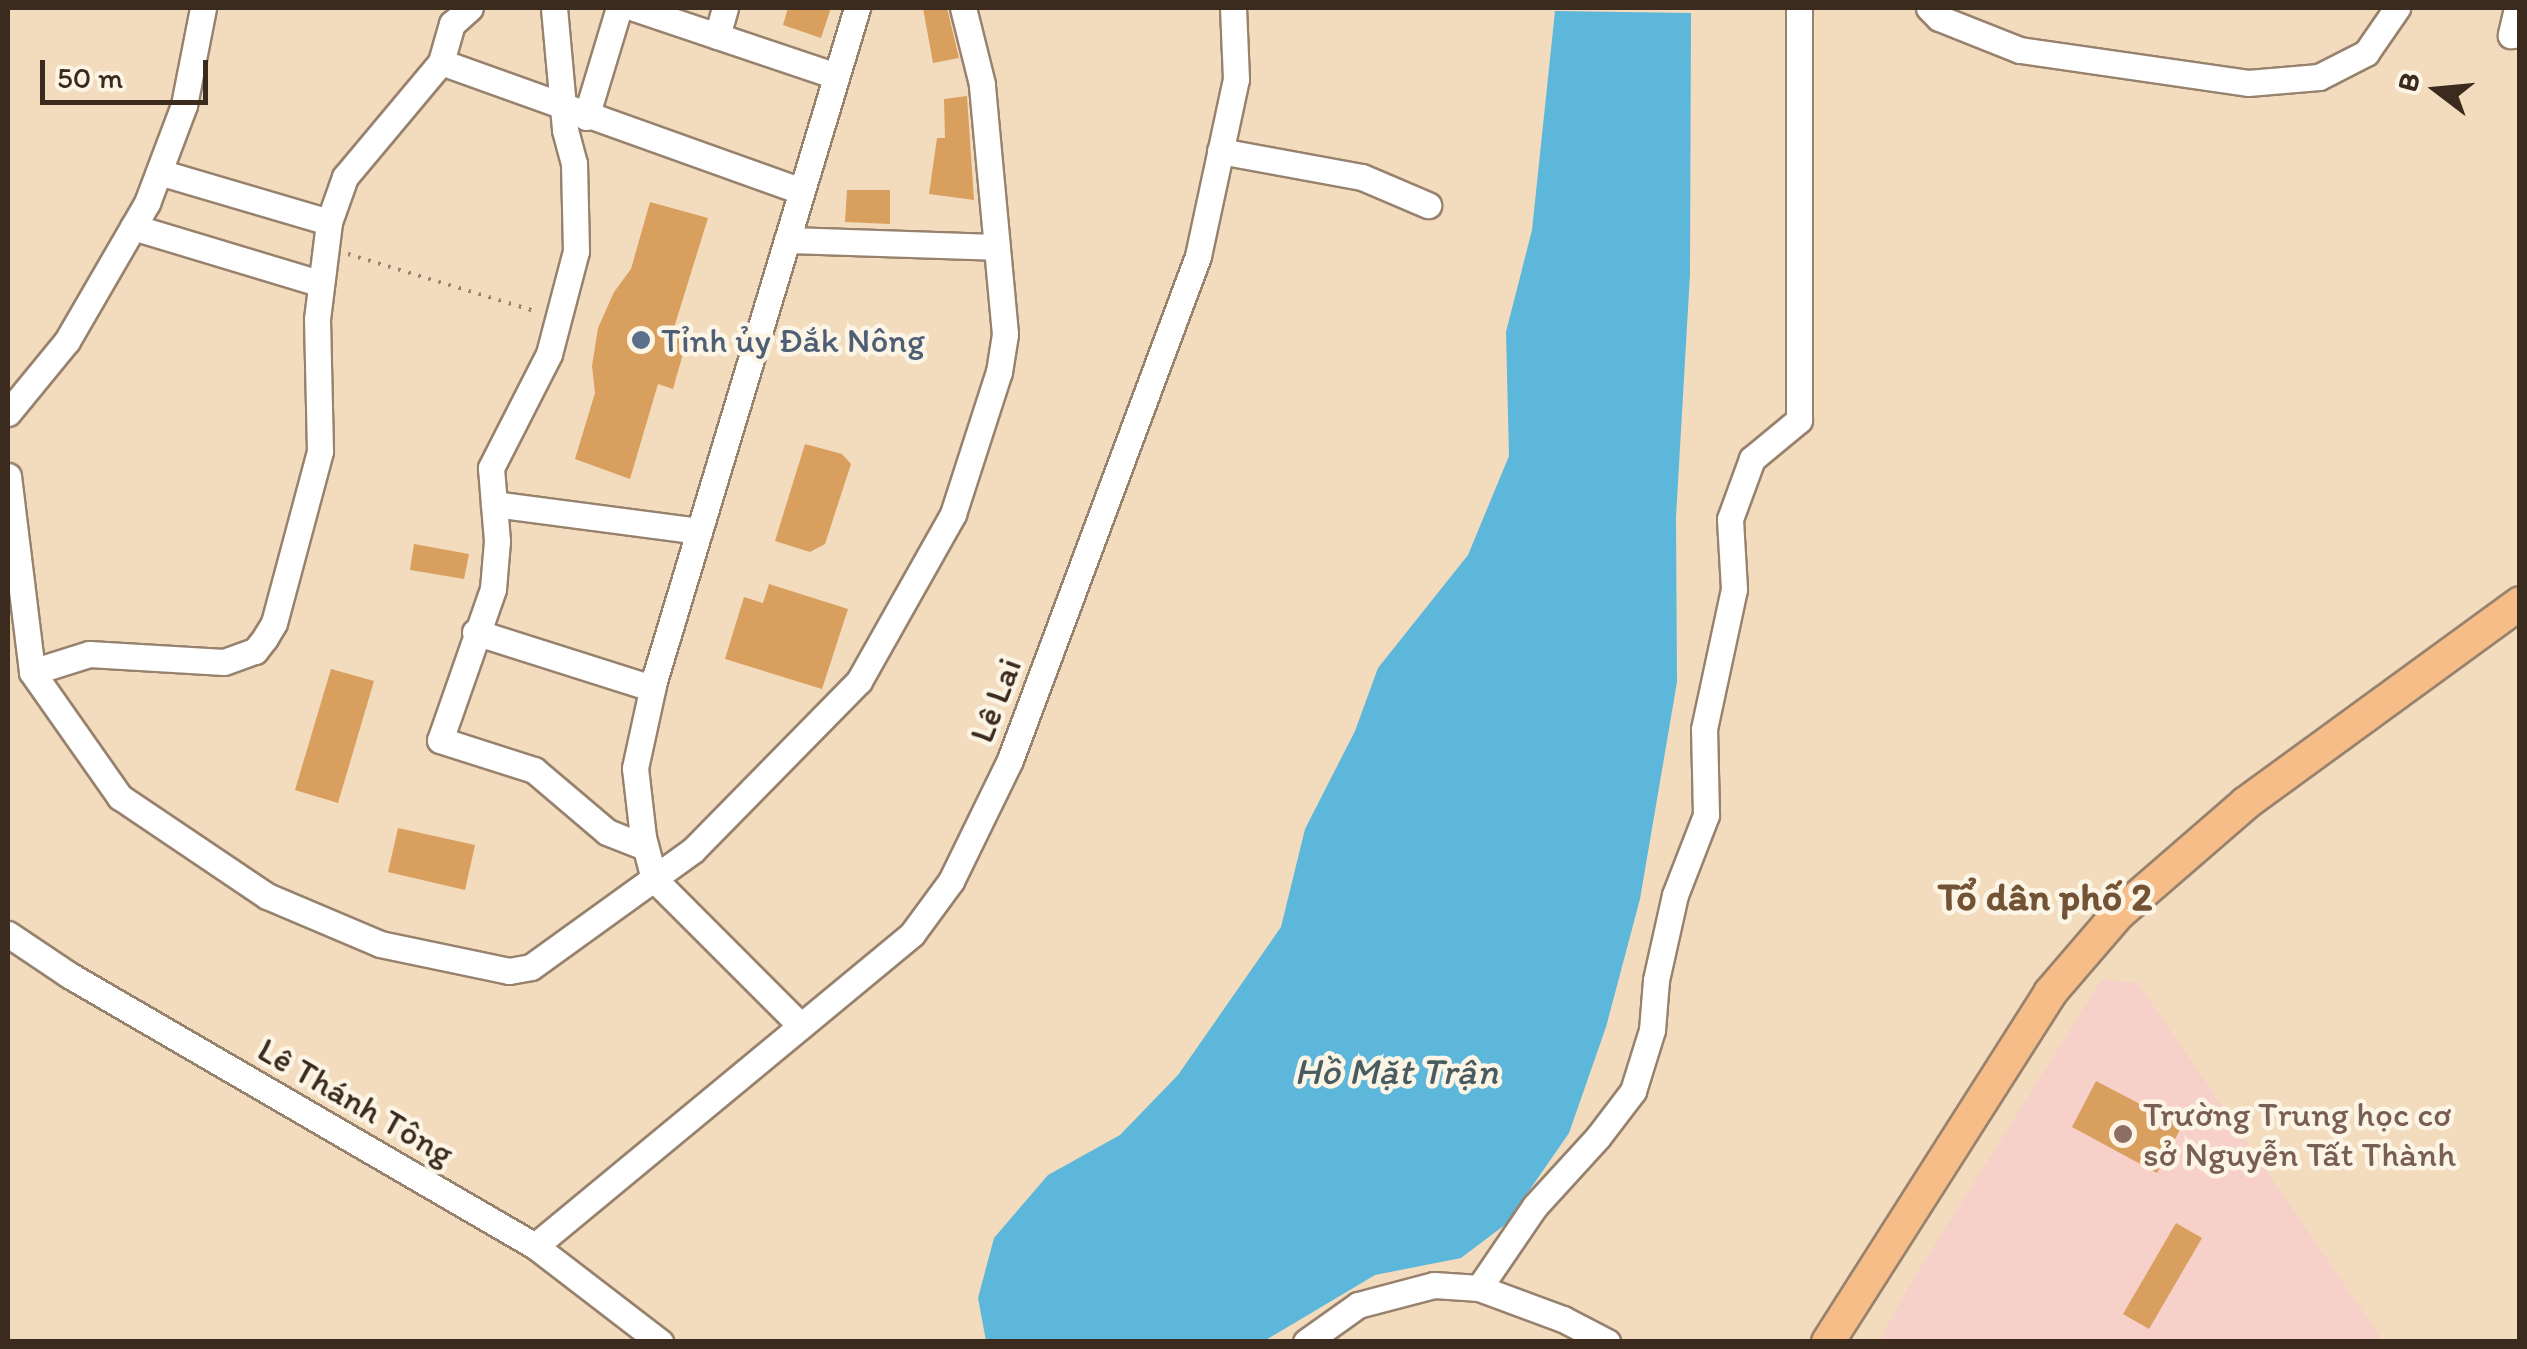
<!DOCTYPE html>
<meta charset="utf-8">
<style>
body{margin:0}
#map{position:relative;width:2527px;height:1349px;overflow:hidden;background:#f3dbbd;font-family:Itim,sans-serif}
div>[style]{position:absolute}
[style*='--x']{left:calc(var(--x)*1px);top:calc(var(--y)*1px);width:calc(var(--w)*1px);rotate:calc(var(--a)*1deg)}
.built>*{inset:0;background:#f7d0c9}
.water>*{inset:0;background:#5db7db}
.building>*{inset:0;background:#d99f5f}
.path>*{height:4px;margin-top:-2px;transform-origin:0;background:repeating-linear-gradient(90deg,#97826e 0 2.5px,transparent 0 10.5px)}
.roads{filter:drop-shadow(2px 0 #97826e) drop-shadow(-2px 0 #97826e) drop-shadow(0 2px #97826e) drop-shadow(0 -2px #97826e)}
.minor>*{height:25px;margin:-12.5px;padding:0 12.5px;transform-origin:12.5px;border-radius:12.5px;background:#fff}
.major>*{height:32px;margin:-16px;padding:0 16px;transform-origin:16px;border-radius:16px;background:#f7bd88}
.dots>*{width:28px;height:28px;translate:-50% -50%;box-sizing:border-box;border:5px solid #fcf5e5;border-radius:50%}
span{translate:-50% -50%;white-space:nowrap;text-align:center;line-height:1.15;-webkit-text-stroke:9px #fcf5e5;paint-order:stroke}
.service-label{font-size:35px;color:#4e5e75}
.left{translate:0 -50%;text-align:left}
.street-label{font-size:35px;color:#3b2a1e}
.education-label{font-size:35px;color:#785e54}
.water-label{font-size:38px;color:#475b60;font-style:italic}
.quarter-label{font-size:40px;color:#725335;font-weight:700}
.frame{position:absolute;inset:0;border:10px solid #3b2a1e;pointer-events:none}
.north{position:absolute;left:2387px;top:40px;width:100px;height:100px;-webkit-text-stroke:8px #fcf5e5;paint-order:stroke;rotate:286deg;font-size:28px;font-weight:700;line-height:40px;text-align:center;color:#3b2a1e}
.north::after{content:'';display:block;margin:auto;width:35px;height:45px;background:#3b2a1e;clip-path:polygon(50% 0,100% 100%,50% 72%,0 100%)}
.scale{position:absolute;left:40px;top:60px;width:168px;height:45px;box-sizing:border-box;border:5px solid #3b2a1e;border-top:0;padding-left:12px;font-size:30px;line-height:35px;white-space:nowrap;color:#3b2a1e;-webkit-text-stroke:8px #fcf5e5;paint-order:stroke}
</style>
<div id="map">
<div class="built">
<i style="clip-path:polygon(2102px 979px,2138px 983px,2383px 1341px,1879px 1342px,1909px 1286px)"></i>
</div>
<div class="water">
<i style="clip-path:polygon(1555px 11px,1691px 13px,1690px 274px,1676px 517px,1677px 682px,1640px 899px,1606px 1027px,1569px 1133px,1506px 1224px,1461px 1258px,1375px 1275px,1264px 1341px,986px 1341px,978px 1298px,994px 1238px,1048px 1175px,1120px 1135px,1178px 1075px,1281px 927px,1305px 829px,1355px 731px,1378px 668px,1468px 555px,1509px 456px,1506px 332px,1532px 230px)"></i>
</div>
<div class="building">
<i style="clip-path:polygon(788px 8px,831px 8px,821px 38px,783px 25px)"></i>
<i style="clip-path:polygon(923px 8px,947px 8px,959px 58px,933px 63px)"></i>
<i style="clip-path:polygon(967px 96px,974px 200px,929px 194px,937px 138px,945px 138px,944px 99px)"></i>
<i style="clip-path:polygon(847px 190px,890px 190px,890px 224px,845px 222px)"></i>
<i style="clip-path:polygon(650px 202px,708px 218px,673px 331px,688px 336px,673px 389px,658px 384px,630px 479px,575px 459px,595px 393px,592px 366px,598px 328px,614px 292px,631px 269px)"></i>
<i style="clip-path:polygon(805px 444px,842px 454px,851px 464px,825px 544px,810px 552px,775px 541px)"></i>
<i style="clip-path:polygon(414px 544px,469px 554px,464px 579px,410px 570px)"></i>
<i style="clip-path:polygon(769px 584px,848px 609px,822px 689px,725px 659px,744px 597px,763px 603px)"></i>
<i style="clip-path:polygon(331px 669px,374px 681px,338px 803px,295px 790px)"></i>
<i style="clip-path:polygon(398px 828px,475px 845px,465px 890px,388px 872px)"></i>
<i style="clip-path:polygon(2096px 1081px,2182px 1126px,2157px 1173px,2072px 1127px)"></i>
<i style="clip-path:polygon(2176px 1223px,2202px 1238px,2149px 1329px,2123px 1314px)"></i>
</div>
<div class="path">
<i style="--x:348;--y:254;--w:195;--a:17"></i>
</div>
<div class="roads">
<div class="minor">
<i style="--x:554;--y:8;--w:122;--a:84.8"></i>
<i style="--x:565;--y:130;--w:34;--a:75"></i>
<i style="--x:574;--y:163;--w:88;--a:88.7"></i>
<i style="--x:576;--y:251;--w:106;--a:104.7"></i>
<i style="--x:549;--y:354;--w:128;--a:117"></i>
<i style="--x:491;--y:468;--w:73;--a:85.3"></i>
<i style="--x:497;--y:541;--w:48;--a:94.8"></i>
<i style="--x:493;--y:589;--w:160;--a:109.3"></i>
<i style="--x:440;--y:740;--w:99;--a:17.7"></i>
<i style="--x:534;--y:770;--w:96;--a:40.3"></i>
<i style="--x:607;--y:832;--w:41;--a:21.5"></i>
<i style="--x:634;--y:8;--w:213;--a:18.6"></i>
<i style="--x:1929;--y:8;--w:14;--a:45"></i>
<i style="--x:1939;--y:18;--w:87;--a:21.6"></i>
<i style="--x:2020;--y:50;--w:230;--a:8.2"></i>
<i style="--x:2248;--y:83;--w:71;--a:-4.8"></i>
<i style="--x:2319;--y:77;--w:53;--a:-27.1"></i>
<i style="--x:2366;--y:53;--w:55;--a:-55.4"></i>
<i style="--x:2517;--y:8;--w:28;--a:103"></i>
<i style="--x:2511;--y:35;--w:9;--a:-6"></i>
<i style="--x:717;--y:36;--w:29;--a:-74"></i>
<i style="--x:441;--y:62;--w:383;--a:19.7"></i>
<i style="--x:586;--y:117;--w:114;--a:-73.2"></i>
<i style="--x:1220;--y:151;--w:144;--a:10.4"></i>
<i style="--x:1362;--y:177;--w:72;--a:23"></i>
<i style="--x:159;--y:172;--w:177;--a:16.4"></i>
<i style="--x:133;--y:227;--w:194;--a:16.8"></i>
<i style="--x:787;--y:240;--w:210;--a:1.9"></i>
<i style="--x:8;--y:413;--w:93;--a:-50.7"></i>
<i style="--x:67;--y:341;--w:160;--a:-59.9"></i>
<i style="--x:147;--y:203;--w:105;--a:-69.3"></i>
<i style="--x:184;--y:105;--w:99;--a:-78.9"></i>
<i style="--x:8;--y:476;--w:197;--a:83"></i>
<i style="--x:32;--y:672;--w:153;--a:54.9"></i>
<i style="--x:120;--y:797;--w:177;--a:34"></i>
<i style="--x:267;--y:896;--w:123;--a:23"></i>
<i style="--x:380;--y:944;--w:132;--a:11.8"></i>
<i style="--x:509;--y:971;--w:22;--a:-10"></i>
<i style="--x:531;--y:967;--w:200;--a:-35.8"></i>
<i style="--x:693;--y:850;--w:237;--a:-45.5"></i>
<i style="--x:859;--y:681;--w:192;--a:-60.6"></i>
<i style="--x:953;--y:514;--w:149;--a:-72.1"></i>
<i style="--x:999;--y:372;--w:38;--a:-81"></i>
<i style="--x:1005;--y:334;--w:251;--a:-95.3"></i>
<i style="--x:982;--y:84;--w:78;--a:-104"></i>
<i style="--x:494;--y:504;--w:207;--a:7.5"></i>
<i style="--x:475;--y:632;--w:186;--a:17.6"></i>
<i style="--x:32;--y:672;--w:60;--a:-17.5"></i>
<i style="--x:89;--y:654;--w:135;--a:3.4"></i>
<i style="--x:224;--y:662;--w:33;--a:-20"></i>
<i style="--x:255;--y:651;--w:16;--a:-52"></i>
<i style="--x:265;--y:638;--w:17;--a:-59"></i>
<i style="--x:274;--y:623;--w:178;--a:-75"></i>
<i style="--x:320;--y:451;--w:132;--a:-91.3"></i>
<i style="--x:317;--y:319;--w:98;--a:-82.9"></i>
<i style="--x:329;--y:222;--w:48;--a:-70.4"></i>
<i style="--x:345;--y:177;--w:150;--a:-50.1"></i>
<i style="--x:441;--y:62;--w:40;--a:-74"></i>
<i style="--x:452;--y:24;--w:24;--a:-42"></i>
<i style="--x:8;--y:934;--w:73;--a:33.9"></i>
<i style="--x:69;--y:975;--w:539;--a:30.18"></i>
<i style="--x:535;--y:1246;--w:158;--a:37.5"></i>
<i style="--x:801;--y:1026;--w:208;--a:-135"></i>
<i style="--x:654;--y:879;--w:43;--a:-104.7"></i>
<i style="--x:643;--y:837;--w:69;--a:-96.6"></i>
<i style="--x:635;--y:768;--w:89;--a:-77.7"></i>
<i style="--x:654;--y:681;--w:703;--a:-73.21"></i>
<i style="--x:535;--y:1246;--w:489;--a:-39.6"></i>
<i style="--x:912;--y:934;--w:66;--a:-53.7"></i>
<i style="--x:951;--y:881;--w:135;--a:-64"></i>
<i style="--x:1010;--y:760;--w:538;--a:-69.54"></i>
<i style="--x:1198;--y:256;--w:181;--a:-77.9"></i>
<i style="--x:1236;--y:79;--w:71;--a:-92.4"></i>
<i style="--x:1479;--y:1288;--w:99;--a:-55.7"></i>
<i style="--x:1535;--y:1206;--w:93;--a:-47.6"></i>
<i style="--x:1598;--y:1137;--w:58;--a:-52.7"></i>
<i style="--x:1633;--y:1091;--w:64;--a:-72.7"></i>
<i style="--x:1652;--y:1030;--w:50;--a:-85.4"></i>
<i style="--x:1656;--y:980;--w:87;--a:-77.4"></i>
<i style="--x:1675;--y:895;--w:86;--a:-68.8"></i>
<i style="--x:1706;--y:815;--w:86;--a:-91.3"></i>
<i style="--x:1704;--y:729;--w:143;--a:-77.9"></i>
<i style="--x:1734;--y:589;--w:70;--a:-93.3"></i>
<i style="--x:1730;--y:519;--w:64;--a:-69.9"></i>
<i style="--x:1752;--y:459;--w:61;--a:-39.7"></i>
<i style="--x:1799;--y:420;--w:412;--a:-90"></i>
<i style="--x:1306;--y:1342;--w:64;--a:-35.4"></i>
<i style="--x:1358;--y:1305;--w:79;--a:-14.7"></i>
<i style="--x:1434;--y:1285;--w:45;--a:3.8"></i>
<i style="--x:1479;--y:1288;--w:90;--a:20.3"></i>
<i style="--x:1563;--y:1319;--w:50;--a:27.6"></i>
</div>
<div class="major">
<i style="--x:1828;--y:1342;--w:414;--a:-57.5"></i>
<i style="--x:2050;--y:993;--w:104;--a:-49.3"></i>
<i style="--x:2118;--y:914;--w:169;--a:-40.9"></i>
<i style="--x:2246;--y:803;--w:339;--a:-36.1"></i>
</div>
</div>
<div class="dots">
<i style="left:641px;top:340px;background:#5c6f8a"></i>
<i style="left:2123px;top:1134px;background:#8d6e63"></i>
</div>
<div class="service-label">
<span class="left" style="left:661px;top:340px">Tỉnh ủy Đắk Nông</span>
</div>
<div class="street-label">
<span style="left:995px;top:700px;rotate:-69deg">Lê Lai</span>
<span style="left:356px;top:1101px;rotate:30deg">Lê Thánh Tông</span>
</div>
<div class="education-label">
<span class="left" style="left:2143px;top:1134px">Trường Trung học cơ<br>sở Nguyễn Tất Thành</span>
</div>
<div class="water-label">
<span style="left:1396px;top:1072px">Hồ Mặt Trận</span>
</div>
<div class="quarter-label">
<span style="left:2045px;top:896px">Tổ dân phố 2</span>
</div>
<div class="frame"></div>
<div class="north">B</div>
<div class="scale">50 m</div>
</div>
